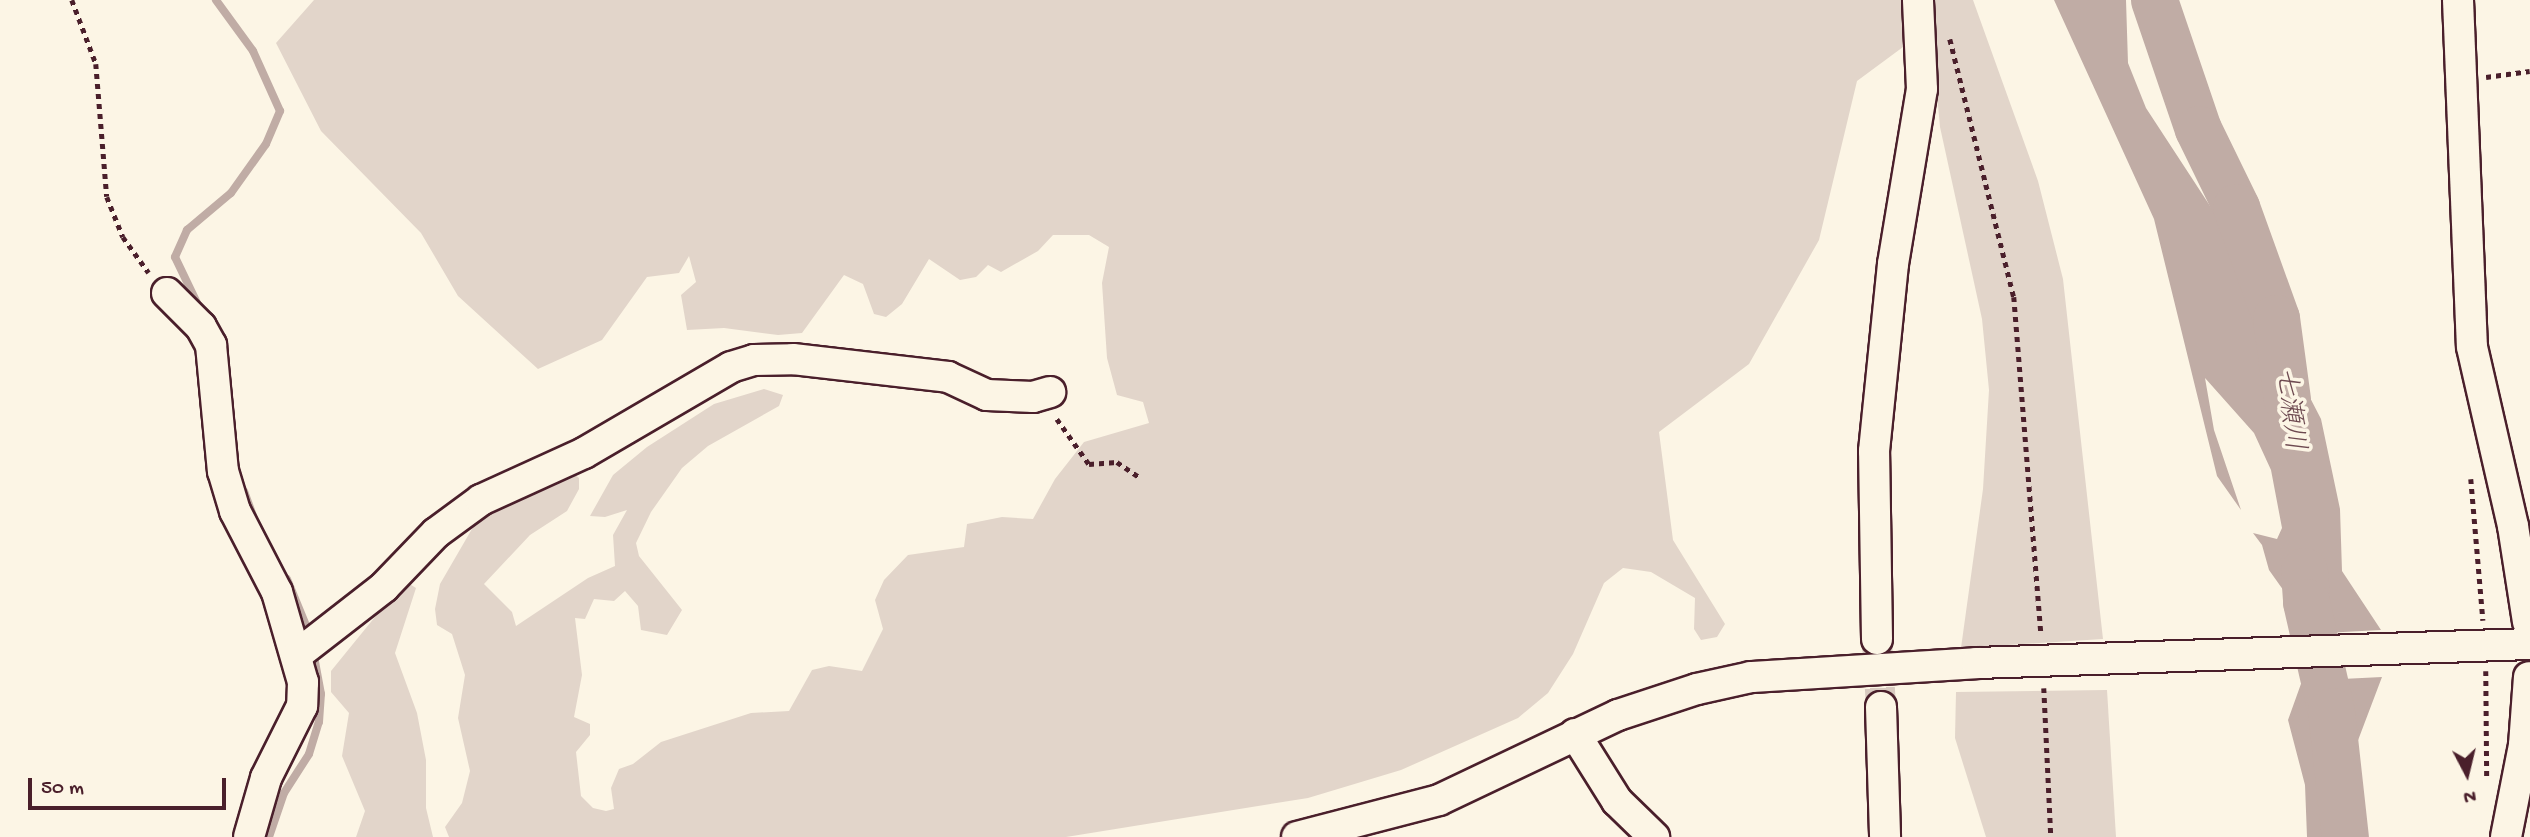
<!DOCTYPE html>
<meta charset="utf-8">
<style>
body{margin:0}
#map{position:relative;width:2530px;height:837px;overflow:hidden;background:#fcf5e5;font-family:"Gochi Hand","Klee One",sans-serif}
div>[style]{position:absolute}
[style*='--x']{left:calc(var(--x)*1px);top:calc(var(--y)*1px);width:calc(var(--w)*1px);rotate:calc(var(--a)*1deg)}
.green>*{inset:0;background:#e2d5ca}
.water>*{inset:0;background:#c0aca5}
.stream>*{height:8px;margin:-4px;padding:0 4px;transform-origin:4px;border-radius:4px;background:#c0aca5}
.river>*{height:47px;margin:-23.5px;padding:0 23.5px;transform-origin:23.5px;border-radius:23.5px;background:#c0aca5}
.minor-tunnel>*{height:30px;margin-top:-15px;transform-origin:0;background:repeating-linear-gradient(90deg,#d8cac0 0 30px,transparent 0 45px)}
.path>*{height:4.5px;margin-top:-2.25px;transform-origin:0;background:repeating-linear-gradient(90deg,#4a1f2b 0 5px,transparent 0 10px)}
.roads{filter:drop-shadow(2px 0 #4a1f2b) drop-shadow(-2px 0 #4a1f2b) drop-shadow(0 2px #4a1f2b) drop-shadow(0 -2px #4a1f2b)}
.minor>*{height:30px;margin:-15px;padding:0 15px;transform-origin:15px;border-radius:15px;background:#fcf5e5}
span{translate:-50% -50%;white-space:nowrap;text-align:center;line-height:1.15;-webkit-text-stroke:7px #fcf5e5;paint-order:stroke}
.water-label{font-size:28px;color:#6d4950;font-style:italic}
.north{position:absolute;left:2432px;top:739px;width:70px;height:70px;-webkit-text-stroke:5px #fcf5e5;paint-order:stroke;rotate:173deg;font-size:19px;font-weight:700;line-height:28px;text-align:center;color:#4a1f2b}
.north::after{content:'';display:block;margin:auto;width:24px;height:32px;background:#4a1f2b;clip-path:polygon(50% 0,100% 100%,50% 72%,0 100%)}
.scale{position:absolute;left:28px;top:778px;width:198px;height:32px;box-sizing:border-box;border:4px solid #4a1f2b;border-top:0;padding-left:9px;font-size:21px;line-height:24px;white-space:nowrap;color:#4a1f2b;-webkit-text-stroke:5px #fcf5e5;paint-order:stroke}
</style>
<div id="map">
<div class="green">
<i style="clip-path:polygon(314px 0,1973px 0,2038px 181px,2063px 279px,2103px 639px,1961px 648px,1983px 489px,1989px 390px,1982px 319px,1940px 127px,1936px 83px,1922px 33px,1857px 81px,1819px 240px,1749px 364px,1659px 432px,1673px 540px,1725px 624px,1717px 637px,1701px 640px,1694px 629px,1695px 598px,1651px 572px,1623px 568px,1604px 583px,1573px 654px,1548px 693px,1518px 718px,1401px 770px,1308px 798px,1066px 837px,449px 837px,445px 827px,462px 803px,470px 771px,458px 718px,465px 675px,452px 634px,437px 625px,435px 609px,440px 584px,476px 522px,487px 514px,575px 475px,579px 478px,579px 489px,567px 511px,530px 535px,484px 584px,512px 612px,516px 626px,588px 578px,615px 566px,613px 535px,627px 510px,605px 517px,590px 516px,613px 475px,647px 447px,714px 404px,764px 389px,783px 395px,779px 406px,708px 446px,682px 468px,651px 512px,636px 543px,639px 556px,682px 610px,667px 635px,641px 630px,638px 606px,625px 591px,614px 601px,594px 599px,585px 619px,575px 618px,582px 675px,574px 717px,590px 724px,590px 735px,576px 752px,581px 796px,593px 808px,606px 811px,614px 809px,611px 788px,619px 769px,633px 764px,661px 742px,751px 713px,789px 711px,812px 670px,829px 666px,862px 671px,883px 629px,875px 600px,884px 580px,908px 555px,964px 547px,967px 524px,1002px 517px,1033px 519px,1055px 479px,1084px 442px,1149px 423px,1143px 402px,1117px 395px,1107px 358px,1102px 283px,1109px 247px,1089px 235px,1053px 235px,1038px 251px,1001px 272px,988px 265px,976px 277px,960px 280px,929px 259px,902px 304px,886px 317px,874px 314px,863px 284px,844px 275px,802px 333px,778px 335px,724px 328px,687px 330px,681px 295px,696px 282px,689px 256px,679px 273px,647px 277px,602px 340px,538px 369px,458px 296px,421px 233px,321px 131px,276px 43px)"></i>
<i style="clip-path:polygon(408px 583px,416px 588px,395px 653px,417px 713px,426px 760px,426px 808px,433px 837px,356px 837px,365px 811px,342px 756px,349px 713px,331px 692px,331px 671px,392px 596px)"></i>
<i style="clip-path:polygon(2107px 690px,2116px 837px,1986px 837px,1955px 738px,1956px 692px)"></i>
</div>
<div class="water">
<i style="clip-path:polygon(2054px 0,2126px 0,2128px 63px,2146px 108px,2214px 212px,2321px 419px,2340px 509px,2342px 571px,2381px 630px,2305px 634px,2296px 608px,2269px 570px,2262px 545px,2253px 533px,2277px 539px,2282px 528px,2271px 470px,2254px 433px,2205px 378px,2214px 430px,2241px 510px,2217px 476px,2154px 219px)"></i>
<i style="clip-path:polygon(2382px 677px,2357px 743px,2353px 778px,2358px 837px,2307px 837px,2305px 785px,2288px 720px,2302px 681px)"></i>
</div>
<div class="stream">
<i style="--x:198;--y:305;--w:53;--a:-115.6"></i>
<i style="--x:175;--y:257;--w:30;--a:-66"></i>
<i style="--x:187;--y:230;--w:57;--a:-40.1"></i>
<i style="--x:231;--y:193;--w:60;--a:-54.5"></i>
<i style="--x:266;--y:144;--w:36;--a:-67"></i>
<i style="--x:280;--y:111;--w:66;--a:-114.2"></i>
<i style="--x:253;--y:51;--w:63;--a:-126"></i>
<i style="--x:244;--y:491;--w:29;--a:70"></i>
<i style="--x:287;--y:579;--w:61;--a:67.7"></i>
<i style="--x:269;--y:837;--w:46;--a:-71.2"></i>
<i style="--x:284;--y:793;--w:46;--a:-57.3"></i>
<i style="--x:309;--y:754;--w:34;--a:-73"></i>
<i style="--x:319;--y:722;--w:28;--a:-86"></i>
<i style="--x:321;--y:694;--w:44;--a:-100.5"></i>
</div>
<div class="river">
<i style="--x:2154;--y:0;--w:136;--a:71.2"></i>
<i style="--x:2198;--y:129;--w:87;--a:64"></i>
<i style="--x:2236;--y:207;--w:118;--a:70.2"></i>
<i style="--x:2276;--y:318;--w:82;--a:82.3"></i>
<i style="--x:2304;--y:571;--w:31;--a:86"></i>
<i style="--x:2306;--y:602;--w:112;--a:77.1"></i>
<i style="--x:2331;--y:711;--w:127;--a:83.7"></i>
</div>
<div class="minor-tunnel">
<i style="--x:1877;--y:643;--w:64;--a:86.4"></i>
</div>
<div class="path">
<i style="--x:72;--y:0;--w:68;--a:69.4"></i>
<i style="--x:96;--y:64;--w:133;--a:85.3"></i>
<i style="--x:107;--y:197;--w:43;--a:68.2"></i>
<i style="--x:123;--y:237;--w:44;--a:54.2"></i>
<i style="--x:1950;--y:39;--w:266;--a:76.1"></i>
<i style="--x:2014;--y:297;--w:338;--a:85.4"></i>
<i style="--x:2486;--y:77;--w:44;--a:-7.8"></i>
<i style="--x:1057;--y:419;--w:55;--a:54.6"></i>
<i style="--x:1089;--y:464;--w:28;--a:-4"></i>
<i style="--x:1117;--y:462;--w:27;--a:34"></i>
<i style="--x:2471;--y:479;--w:142;--a:85.1"></i>
<i style="--x:2486;--y:671;--w:106;--a:89.5"></i>
<i style="--x:2044;--y:688;--w:149;--a:87.3"></i>
</div>
<div class="roads">
<div class="minor">
<i style="--x:2458;--y:0;--w:347;--a:87.7"></i>
<i style="--x:2472;--y:347;--w:184;--a:77.1"></i>
<i style="--x:2513;--y:526;--w:97;--a:81.1"></i>
<i style="--x:167;--y:293;--w:48;--a:45"></i>
<i style="--x:201;--y:327;--w:21;--a:61"></i>
<i style="--x:211;--y:345;--w:127;--a:84.6"></i>
<i style="--x:223;--y:471;--w:42;--a:73.3"></i>
<i style="--x:235;--y:511;--w:91;--a:62.6"></i>
<i style="--x:277;--y:592;--w:94;--a:73.9"></i>
<i style="--x:303;--y:682;--w:24;--a:92"></i>
<i style="--x:302;--y:706;--w:80;--a:116.6"></i>
<i style="--x:266;--y:778;--w:61;--a:106.1"></i>
<i style="--x:1877;--y:639;--w:188;--a:-90.9"></i>
<i style="--x:1874;--y:451;--w:188;--a:-84.2"></i>
<i style="--x:1893;--y:264;--w:177;--a:-80.6"></i>
<i style="--x:1922;--y:89;--w:89;--a:-92.6"></i>
<i style="--x:298;--y:654;--w:109;--a:-37.9"></i>
<i style="--x:384;--y:587;--w:75;--a:-46.1"></i>
<i style="--x:436;--y:533;--w:56;--a:-36.3"></i>
<i style="--x:481;--y:500;--w:113;--a:-24.5"></i>
<i style="--x:584;--y:453;--w:170;--a:-30.3"></i>
<i style="--x:731;--y:367;--w:24;--a:-17"></i>
<i style="--x:754;--y:360;--w:39;--a:-1"></i>
<i style="--x:793;--y:359;--w:156;--a:6.6"></i>
<i style="--x:948;--y:377;--w:43;--a:24.8"></i>
<i style="--x:987;--y:395;--w:46;--a:2.5"></i>
<i style="--x:1033;--y:397;--w:18;--a:-16"></i>
<i style="--x:1881;--y:707;--w:130;--a:88.2"></i>
<i style="--x:1575;--y:734;--w:79;--a:57.9"></i>
<i style="--x:1617;--y:801;--w:52;--a:44.2"></i>
<i style="--x:1297;--y:837;--w:147;--a:-14.6"></i>
<i style="--x:1439;--y:800;--w:198;--a:-25.4"></i>
<i style="--x:1618;--y:715;--w:83;--a:-18.2"></i>
<i style="--x:1697;--y:689;--w:55;--a:-12.5"></i>
<i style="--x:1751;--y:677;--w:226;--a:-3.5"></i>
<i style="--x:1977;--y:663;--w:553;--a:-1.97"></i>
<i style="--x:2506;--y:837;--w:94;--a:-78.9"></i>
<i style="--x:2524;--y:745;--w:68;--a:-85.8"></i>
</div>
</div>
<div class="water-label">
<span style="left:2288px;top:409px;rotate:83deg">七瀬川</span>
</div>
<div class="north">N</div>
<div class="scale">50 m</div>
</div>
